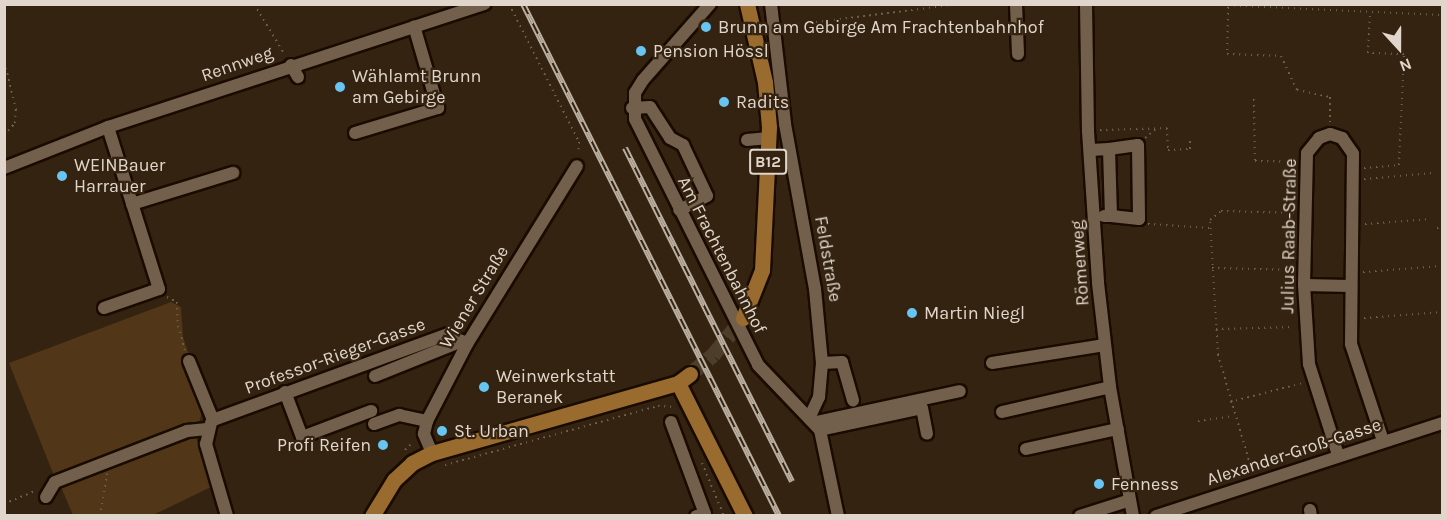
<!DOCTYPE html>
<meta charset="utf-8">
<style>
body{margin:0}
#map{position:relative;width:1447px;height:520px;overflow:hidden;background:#332310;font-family:Karla,sans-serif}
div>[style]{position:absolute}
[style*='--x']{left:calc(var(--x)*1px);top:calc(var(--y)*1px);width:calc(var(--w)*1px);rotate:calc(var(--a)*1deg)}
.green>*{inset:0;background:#513717}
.major-tunnel>*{height:15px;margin-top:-7.5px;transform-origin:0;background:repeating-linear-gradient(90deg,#4d3e2c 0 15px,transparent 0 23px)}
.path>*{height:2px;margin-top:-1px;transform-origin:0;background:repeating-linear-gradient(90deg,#6d5e4e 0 1.5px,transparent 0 6px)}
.roads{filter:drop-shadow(2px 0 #1a0b00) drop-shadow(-2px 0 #1a0b00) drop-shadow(0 2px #1a0b00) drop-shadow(0 -2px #1a0b00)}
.minor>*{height:12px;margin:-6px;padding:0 6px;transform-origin:6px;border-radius:6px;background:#73604c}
.major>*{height:15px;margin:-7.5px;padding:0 7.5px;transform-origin:7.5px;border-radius:7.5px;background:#996b2f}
.rail>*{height:6px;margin-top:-3px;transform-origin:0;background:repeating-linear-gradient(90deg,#332310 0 11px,#bbafa2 0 22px);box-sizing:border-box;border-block:2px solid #bbafa2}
.dots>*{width:16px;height:16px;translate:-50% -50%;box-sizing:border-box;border:3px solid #332310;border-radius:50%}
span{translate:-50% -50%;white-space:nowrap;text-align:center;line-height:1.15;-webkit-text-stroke:4.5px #332310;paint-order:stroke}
.shield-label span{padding:2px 4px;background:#332310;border:2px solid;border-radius:4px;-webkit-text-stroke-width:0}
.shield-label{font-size:16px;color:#e1d6cb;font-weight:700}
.poi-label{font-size:18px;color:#e1d6cb}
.left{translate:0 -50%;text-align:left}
.right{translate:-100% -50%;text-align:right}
.street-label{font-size:18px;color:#e1d6cb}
.frame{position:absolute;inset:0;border:6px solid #e1d6cb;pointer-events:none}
.north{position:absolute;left:1369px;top:18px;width:60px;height:60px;-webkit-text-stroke:4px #332310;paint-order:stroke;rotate:159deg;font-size:16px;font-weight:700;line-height:24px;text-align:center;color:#e1d6cb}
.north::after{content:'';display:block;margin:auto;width:21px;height:27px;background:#e1d6cb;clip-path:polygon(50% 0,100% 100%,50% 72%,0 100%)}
</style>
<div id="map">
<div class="green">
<i style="clip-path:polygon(171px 302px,181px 307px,183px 337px,190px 358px,196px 358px,206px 385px,200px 421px,55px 478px,9px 363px)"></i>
<i style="clip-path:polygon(196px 437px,211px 487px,153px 515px,73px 515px,61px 487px)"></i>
</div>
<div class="major-tunnel">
<i style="--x:690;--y:374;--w:30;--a:-40"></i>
<i style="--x:713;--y:355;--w:48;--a:-51"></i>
</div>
<div class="path">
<i style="--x:254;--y:4;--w:60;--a:58.7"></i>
<i style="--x:509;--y:4;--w:155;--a:63.1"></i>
<i style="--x:579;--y:142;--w:12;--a:95"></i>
<i style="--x:1198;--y:4;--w:244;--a:2.6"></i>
<i style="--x:1228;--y:7;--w:47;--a:91.2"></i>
<i style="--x:1227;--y:54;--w:54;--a:2.1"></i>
<i style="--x:1281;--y:56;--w:38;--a:65"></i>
<i style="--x:1297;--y:90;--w:34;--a:12"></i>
<i style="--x:1330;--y:97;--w:25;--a:90"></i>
<i style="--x:786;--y:26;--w:172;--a:-7.3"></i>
<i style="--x:4;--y:63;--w:6;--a:90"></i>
<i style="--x:1254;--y:99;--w:62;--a:89.1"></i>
<i style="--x:1255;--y:161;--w:40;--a:1.4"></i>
<i style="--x:1100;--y:130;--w:67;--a:-1.7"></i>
<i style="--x:1167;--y:128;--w:22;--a:87"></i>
<i style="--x:1168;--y:150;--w:22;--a:-3"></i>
<i style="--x:1190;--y:149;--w:8;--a:-90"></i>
<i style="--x:4;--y:135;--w:16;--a:-47"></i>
<i style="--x:15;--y:123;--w:13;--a:-86"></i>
<i style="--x:16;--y:110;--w:43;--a:-103.4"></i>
<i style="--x:1145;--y:138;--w:16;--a:-40"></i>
<i style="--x:1364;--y:168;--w:35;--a:-5"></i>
<i style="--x:1399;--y:165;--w:111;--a:-87.4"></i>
<i style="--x:1404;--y:54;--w:36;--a:-178"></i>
<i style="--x:1368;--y:53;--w:39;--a:-87"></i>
<i style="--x:1364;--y:179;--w:69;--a:-5"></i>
<i style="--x:1148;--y:224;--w:62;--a:3.7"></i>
<i style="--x:1365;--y:224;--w:66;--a:-4.3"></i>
<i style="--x:1437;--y:228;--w:5;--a:-11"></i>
<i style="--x:1212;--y:268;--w:82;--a:1.4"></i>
<i style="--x:1363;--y:272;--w:78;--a:-4.4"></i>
<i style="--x:167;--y:297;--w:11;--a:27"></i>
<i style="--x:177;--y:302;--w:24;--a:88"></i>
<i style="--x:178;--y:326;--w:25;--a:74"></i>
<i style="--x:1364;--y:318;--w:78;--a:-4.4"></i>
<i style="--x:1216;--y:329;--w:78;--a:-1.5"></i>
<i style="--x:1230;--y:402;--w:75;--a:-14.6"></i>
<i style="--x:1198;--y:421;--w:36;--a:-8"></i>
<i style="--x:405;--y:450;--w:11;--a:-45"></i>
<i style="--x:702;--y:463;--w:57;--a:67.5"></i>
<i style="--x:445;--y:465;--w:221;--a:-15.5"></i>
<i style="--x:658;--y:406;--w:16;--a:4"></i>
<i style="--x:1252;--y:471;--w:121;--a:-106.3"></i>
<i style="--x:1218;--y:355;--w:135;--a:-93.4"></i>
<i style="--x:1210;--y:220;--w:14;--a:-39"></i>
<i style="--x:1221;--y:211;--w:73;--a:1.6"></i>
<i style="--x:4;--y:504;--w:34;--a:-23"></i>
<i style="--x:100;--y:516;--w:43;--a:-80.5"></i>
</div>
<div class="roads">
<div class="minor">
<i style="--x:710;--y:4;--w:101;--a:131.4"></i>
<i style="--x:643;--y:80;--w:15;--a:122"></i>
<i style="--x:635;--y:93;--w:26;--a:90"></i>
<i style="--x:635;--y:119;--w:275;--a:63.4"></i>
<i style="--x:758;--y:365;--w:90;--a:46.4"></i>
<i style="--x:820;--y:430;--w:88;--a:78.2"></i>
<i style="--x:771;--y:4;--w:121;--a:83.3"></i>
<i style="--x:785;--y:124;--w:168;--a:79.7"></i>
<i style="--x:815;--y:289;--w:74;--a:84.6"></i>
<i style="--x:822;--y:363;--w:34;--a:95"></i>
<i style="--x:819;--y:397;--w:21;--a:115"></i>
<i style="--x:1016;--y:4;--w:50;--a:87.7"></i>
<i style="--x:1086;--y:4;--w:127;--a:89.1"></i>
<i style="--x:1088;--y:131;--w:152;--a:86.2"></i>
<i style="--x:1098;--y:283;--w:105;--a:83.4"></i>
<i style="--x:1110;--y:387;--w:131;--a:79.9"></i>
<i style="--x:291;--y:65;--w:14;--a:60"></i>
<i style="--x:632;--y:108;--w:18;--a:-3"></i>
<i style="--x:650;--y:107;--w:37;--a:57"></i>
<i style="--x:670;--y:138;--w:15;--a:28"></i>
<i style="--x:683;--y:145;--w:56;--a:64.8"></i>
<i style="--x:707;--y:196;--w:31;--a:153"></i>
<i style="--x:355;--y:133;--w:87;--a:-16.8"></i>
<i style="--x:438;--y:108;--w:85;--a:-106.3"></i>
<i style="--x:747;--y:140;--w:22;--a:-5"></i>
<i style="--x:1109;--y:149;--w:29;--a:-8"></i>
<i style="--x:1138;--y:145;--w:74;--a:89.2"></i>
<i style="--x:1139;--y:219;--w:28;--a:-174"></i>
<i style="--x:1090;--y:150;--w:19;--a:-3"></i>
<i style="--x:1109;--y:149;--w:67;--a:88.3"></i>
<i style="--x:1111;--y:216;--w:7;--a:180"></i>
<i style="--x:4;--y:168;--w:112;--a:-21.5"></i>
<i style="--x:108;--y:127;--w:396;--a:-18.1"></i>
<i style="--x:132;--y:204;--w:106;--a:-17.1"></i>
<i style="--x:1304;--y:285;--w:46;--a:1.2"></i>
<i style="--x:104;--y:308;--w:58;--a:-19.1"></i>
<i style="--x:159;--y:289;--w:170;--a:-107.5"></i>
<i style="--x:189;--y:361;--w:64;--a:67.9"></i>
<i style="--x:822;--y:363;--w:20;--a:-3"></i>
<i style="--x:842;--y:362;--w:40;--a:74"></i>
<i style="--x:992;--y:363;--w:114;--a:-9.1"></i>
<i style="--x:375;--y:376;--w:94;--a:-21.9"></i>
<i style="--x:285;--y:392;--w:48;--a:69.3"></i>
<i style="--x:302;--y:437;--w:74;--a:-20.6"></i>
<i style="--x:1002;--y:412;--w:111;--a:-13"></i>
<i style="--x:213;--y:420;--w:250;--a:-20.1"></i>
<i style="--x:448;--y:334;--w:21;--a:28"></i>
<i style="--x:671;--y:422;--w:98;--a:69.7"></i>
<i style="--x:705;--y:514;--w:9;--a:167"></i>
<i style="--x:816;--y:422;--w:147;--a:-12.1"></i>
<i style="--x:211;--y:423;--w:22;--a:103"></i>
<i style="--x:206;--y:444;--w:75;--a:73.7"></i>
<i style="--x:374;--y:424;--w:27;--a:-20"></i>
<i style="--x:399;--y:415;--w:29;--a:12"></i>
<i style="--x:820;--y:430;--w:104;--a:-12.2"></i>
<i style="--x:922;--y:408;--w:26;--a:79"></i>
<i style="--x:1026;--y:449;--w:94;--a:-12.3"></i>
<i style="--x:432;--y:453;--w:21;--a:-113"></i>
<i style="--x:424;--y:434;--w:13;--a:-77"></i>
<i style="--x:427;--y:421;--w:87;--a:-62.5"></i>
<i style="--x:467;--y:344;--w:209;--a:-58.3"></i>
<i style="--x:1338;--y:455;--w:96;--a:-107.7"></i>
<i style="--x:1309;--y:364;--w:79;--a:-93.6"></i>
<i style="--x:1304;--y:285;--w:132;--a:-88.7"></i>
<i style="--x:1307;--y:153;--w:19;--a:-51"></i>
<i style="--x:1319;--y:138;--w:12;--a:-20"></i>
<i style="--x:1330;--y:134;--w:13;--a:18"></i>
<i style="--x:1342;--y:138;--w:19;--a:55"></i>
<i style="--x:1353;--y:154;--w:190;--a:90.6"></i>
<i style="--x:1351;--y:344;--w:102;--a:71.7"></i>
<i style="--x:46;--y:497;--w:17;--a:-59"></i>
<i style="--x:55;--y:482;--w:142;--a:-21.1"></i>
<i style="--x:187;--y:431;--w:20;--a:-6"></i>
<i style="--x:1310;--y:510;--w:6;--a:81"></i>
<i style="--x:1080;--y:516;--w:52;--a:-17.7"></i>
<i style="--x:1156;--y:516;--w:301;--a:-18"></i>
</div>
<div class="major">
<i style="--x:743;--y:318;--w:52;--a:-68.4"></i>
<i style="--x:762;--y:270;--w:143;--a:-87.2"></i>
<i style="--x:769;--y:127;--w:45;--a:-95.1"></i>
<i style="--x:765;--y:82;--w:80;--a:-103"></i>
<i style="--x:678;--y:383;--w:149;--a:63.3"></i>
<i style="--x:372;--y:516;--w:42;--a:-58.6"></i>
<i style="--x:394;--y:480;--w:25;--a:-43"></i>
<i style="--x:412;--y:463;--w:22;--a:-27"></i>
<i style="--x:432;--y:453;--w:256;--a:-15.9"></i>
<i style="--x:678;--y:383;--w:15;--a:-37"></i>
</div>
</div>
<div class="rail">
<i style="--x:523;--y:4;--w:572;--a:63.43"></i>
<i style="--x:625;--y:148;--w:373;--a:63.4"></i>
</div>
<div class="dots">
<i style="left:706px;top:27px;background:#68c4f0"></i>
<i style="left:641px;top:51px;background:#68c4f0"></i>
<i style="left:340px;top:87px;background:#68c4f0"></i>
<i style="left:724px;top:102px;background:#68c4f0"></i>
<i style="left:62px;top:176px;background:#68c4f0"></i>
<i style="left:912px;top:313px;background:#68c4f0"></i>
<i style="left:484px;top:387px;background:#68c4f0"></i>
<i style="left:442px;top:431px;background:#68c4f0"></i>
<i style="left:383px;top:445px;background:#68c4f0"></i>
<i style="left:1099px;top:484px;background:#68c4f0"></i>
</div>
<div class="shield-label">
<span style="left:768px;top:162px">B12</span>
</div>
<div class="poi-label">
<span class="left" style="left:718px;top:27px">Brunn am Gebirge Am Frachtenbahnhof</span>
<span class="left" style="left:653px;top:51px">Pension Hössl</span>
<span class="left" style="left:352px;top:87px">Wählamt Brunn<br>am Gebirge</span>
<span class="left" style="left:736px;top:102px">Radits</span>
<span class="left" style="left:74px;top:176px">WEINBauer<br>Harrauer</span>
<span class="left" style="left:924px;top:313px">Martin Niegl</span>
<span class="left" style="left:496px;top:387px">Weinwerkstatt<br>Beranek</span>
<span class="left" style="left:454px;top:431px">St. Urban</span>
<span class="right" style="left:371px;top:445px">Profi Reifen</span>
<span class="left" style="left:1111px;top:484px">Fenness</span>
</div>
<div class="street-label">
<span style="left:237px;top:64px;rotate:-19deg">Rennweg</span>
<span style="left:1289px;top:236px;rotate:-89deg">Julius Raab-Straße</span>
<span style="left:722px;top:255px;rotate:63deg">Am Frachtenbahnhof</span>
<span style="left:828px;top:259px;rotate:80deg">Feldstraße</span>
<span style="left:1080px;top:263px;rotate:-94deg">Römerweg</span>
<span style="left:474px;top:297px;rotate:-59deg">Wiener Straße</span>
<span style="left:335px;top:356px;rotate:-20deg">Professor-Rieger-Gasse</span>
<span style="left:1294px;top:452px;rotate:-18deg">Alexander-Groß-Gasse</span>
</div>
<div class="frame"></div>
<div class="north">N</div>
</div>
